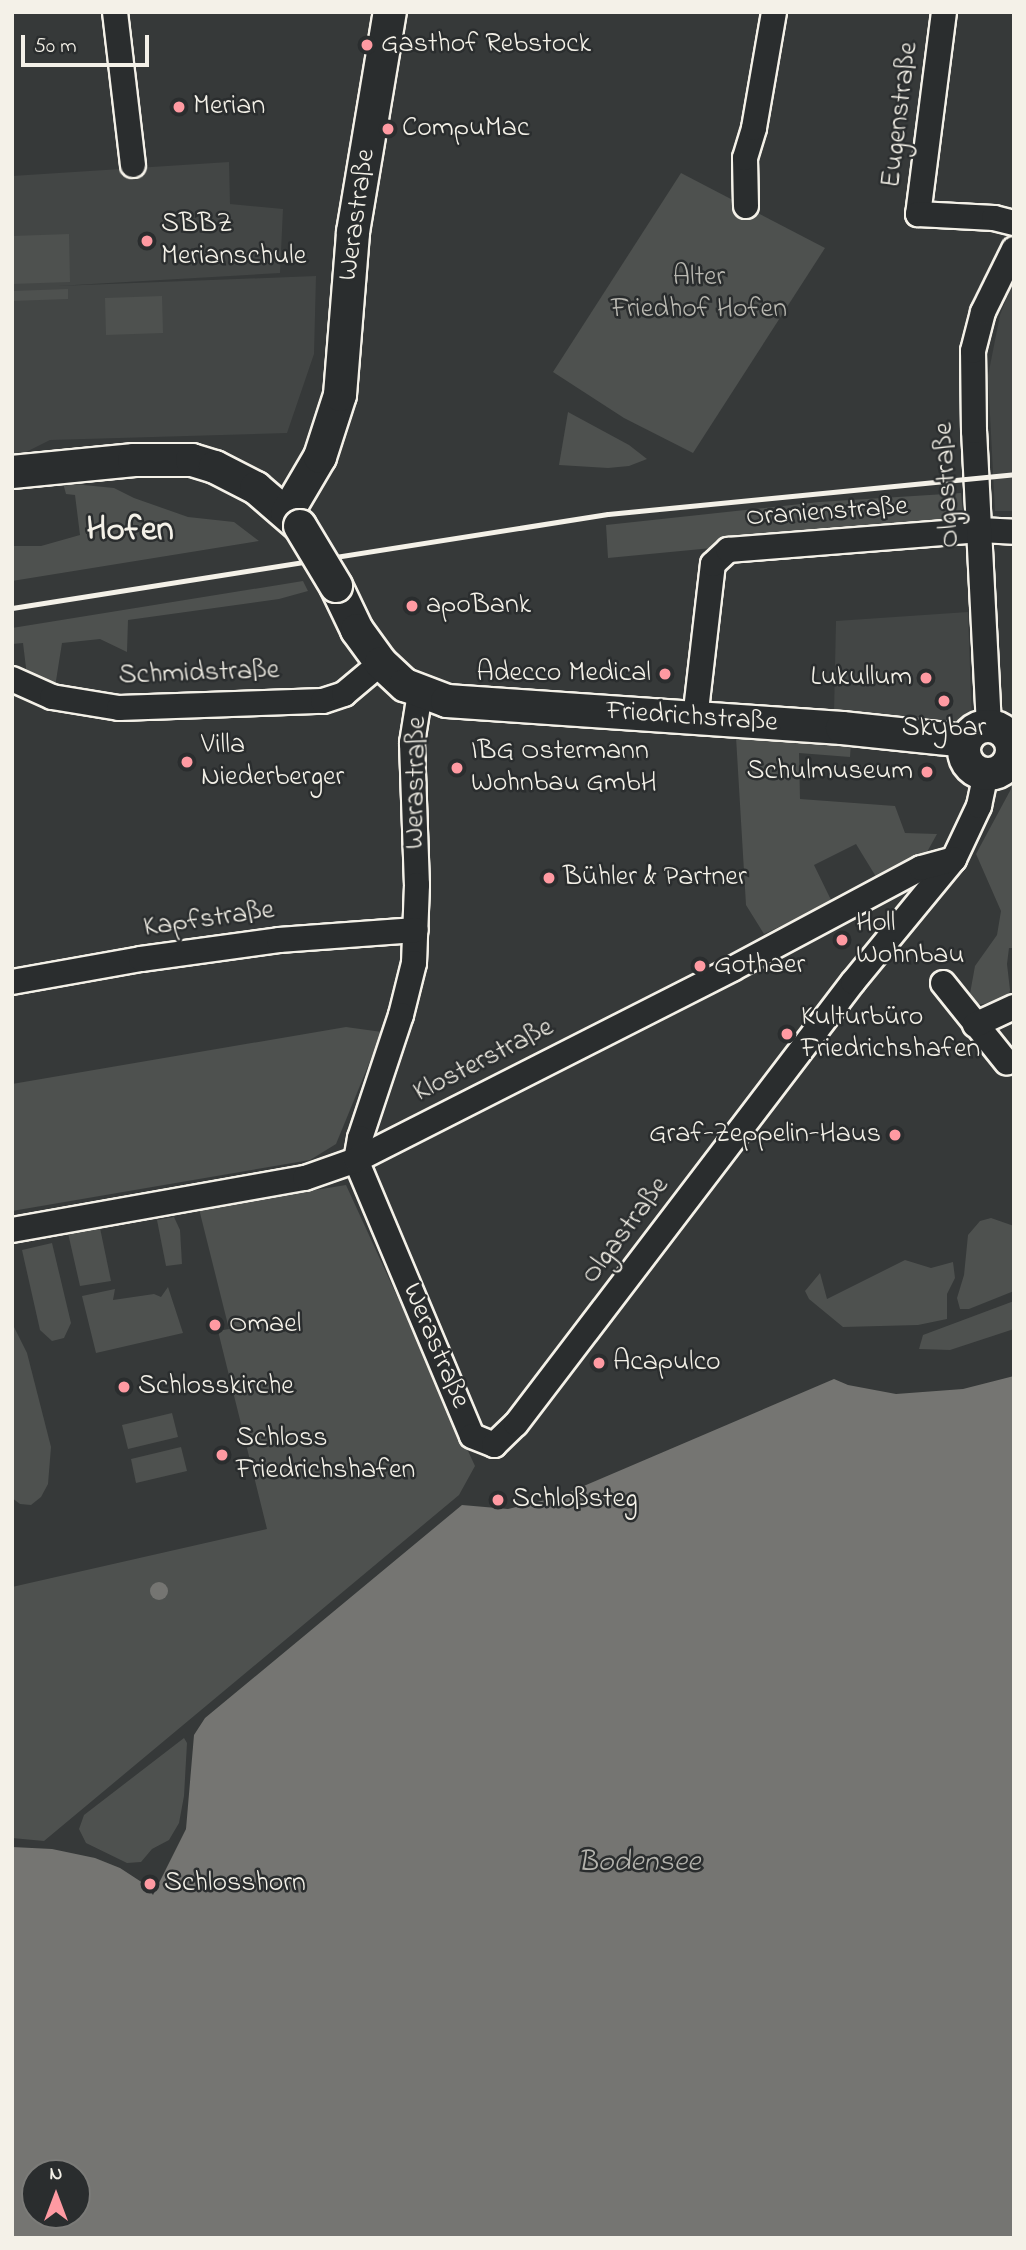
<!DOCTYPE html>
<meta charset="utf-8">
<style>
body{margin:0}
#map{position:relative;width:1026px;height:2250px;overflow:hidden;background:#363939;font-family:"Indie Flower",sans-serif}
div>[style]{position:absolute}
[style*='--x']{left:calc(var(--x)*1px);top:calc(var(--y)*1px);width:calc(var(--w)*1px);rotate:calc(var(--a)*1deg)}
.built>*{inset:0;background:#434645}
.green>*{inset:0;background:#4e514f}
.water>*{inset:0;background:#757572}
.round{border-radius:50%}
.roads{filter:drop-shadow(2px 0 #f4f1e8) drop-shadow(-2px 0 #f4f1e8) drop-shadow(0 2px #f4f1e8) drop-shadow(0 -2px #f4f1e8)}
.minor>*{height:24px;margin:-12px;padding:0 12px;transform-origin:12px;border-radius:12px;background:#2a2d2e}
.major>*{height:32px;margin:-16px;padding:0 16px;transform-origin:16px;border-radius:16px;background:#2a2d2e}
.major>.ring{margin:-16px;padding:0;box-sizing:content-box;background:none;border:32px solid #2a2d2e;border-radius:50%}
.rail>*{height:5px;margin:-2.5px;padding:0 2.5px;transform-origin:2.5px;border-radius:2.5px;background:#f4f1e8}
.bridges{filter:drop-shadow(2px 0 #f4f1e8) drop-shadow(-2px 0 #f4f1e8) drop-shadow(0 2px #f4f1e8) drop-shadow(0 -2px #f4f1e8)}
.major-bridge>*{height:32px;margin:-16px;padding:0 16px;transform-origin:16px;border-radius:16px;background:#2a2d2e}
.dots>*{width:19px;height:19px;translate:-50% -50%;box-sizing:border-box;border:4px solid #2a2d2e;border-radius:50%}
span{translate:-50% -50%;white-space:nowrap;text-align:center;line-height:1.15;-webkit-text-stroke:5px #2a2d2e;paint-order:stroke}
.poi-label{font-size:28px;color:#f4f1e8}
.left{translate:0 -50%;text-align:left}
.right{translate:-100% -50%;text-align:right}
.street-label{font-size:28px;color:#f4f1e8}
.park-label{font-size:28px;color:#bab9b2}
.water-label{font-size:30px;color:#b4b3ad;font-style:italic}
.district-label{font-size:35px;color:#f4f1e8;font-weight:700}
.frame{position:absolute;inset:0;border:14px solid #f4f1e8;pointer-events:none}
.north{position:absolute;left:21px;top:2159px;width:70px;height:70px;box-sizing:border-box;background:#2a2d2e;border:2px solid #7b7b78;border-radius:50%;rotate:0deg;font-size:19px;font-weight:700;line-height:28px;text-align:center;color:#f4f1e8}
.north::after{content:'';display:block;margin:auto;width:24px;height:32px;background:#ff9aa2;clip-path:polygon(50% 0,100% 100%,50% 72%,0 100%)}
.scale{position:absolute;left:21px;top:35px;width:128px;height:32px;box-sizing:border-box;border:4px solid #f4f1e8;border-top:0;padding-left:9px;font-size:21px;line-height:24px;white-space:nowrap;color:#f4f1e8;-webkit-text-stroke:5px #2a2d2e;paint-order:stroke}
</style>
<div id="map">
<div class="built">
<i style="clip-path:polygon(229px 162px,230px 204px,283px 209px,280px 273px,57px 286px,316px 276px,314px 354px,287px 433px,50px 440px,20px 455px,12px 454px,12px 176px)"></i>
<i style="clip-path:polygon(1014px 279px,1014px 511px,995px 511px,988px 376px,1000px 315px)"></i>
<i style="clip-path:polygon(968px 612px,972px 725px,834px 713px,836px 621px)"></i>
</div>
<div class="green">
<i style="clip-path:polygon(681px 173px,825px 248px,693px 453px,624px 418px,553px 372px)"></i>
<i style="clip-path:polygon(69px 234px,70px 282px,12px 284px,12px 236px)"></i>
<i style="clip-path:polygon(68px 289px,68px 299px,12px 301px,12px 291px)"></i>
<i style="clip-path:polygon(162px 296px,163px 333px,106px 335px,105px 298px)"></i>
<i style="clip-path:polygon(568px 412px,629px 445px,647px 459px,629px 466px,608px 468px,559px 465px)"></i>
<i style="clip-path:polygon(63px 483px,114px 488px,134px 498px,188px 517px,234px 522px,259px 541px,12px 581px,12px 546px,41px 546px,80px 535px,75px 495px,66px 494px)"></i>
<i style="clip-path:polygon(961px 493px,964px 524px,608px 558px,606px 525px,819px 502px)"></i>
<i style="clip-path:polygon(303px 581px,308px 591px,279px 599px,128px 620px,127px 652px,100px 639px,62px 643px,55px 687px,27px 676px,23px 643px,12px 644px,12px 628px)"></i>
<i style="clip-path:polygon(736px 737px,851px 743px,850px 757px,799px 753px,800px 799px,895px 806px,905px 833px,937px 834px,927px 852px,878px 880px,856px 844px,814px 865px,832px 902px,764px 934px,746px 905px)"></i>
<i style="clip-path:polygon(1014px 772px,1014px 948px,1009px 948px,1007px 964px,1010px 990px,1008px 997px,998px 1002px,975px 1005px,969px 999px,975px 966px,997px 935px,1001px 911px,976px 854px,1011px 789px,1010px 775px)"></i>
<i style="clip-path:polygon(346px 1027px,382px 1032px,336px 1144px,310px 1160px,12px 1211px,12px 1084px)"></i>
<i style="clip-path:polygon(346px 1185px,475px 1466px,459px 1495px,44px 1841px,12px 1838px,12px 1587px,267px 1529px,218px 1331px,229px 1329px,199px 1209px)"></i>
<i style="clip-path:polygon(174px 1217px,180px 1230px,182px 1264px,166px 1266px,157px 1220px)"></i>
<i style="clip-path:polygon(991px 1218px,1014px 1226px,1014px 1291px,969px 1309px,960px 1309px,957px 1298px,964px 1275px,968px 1235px,980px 1221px)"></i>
<i style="clip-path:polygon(100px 1228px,111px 1281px,80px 1286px,68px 1233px)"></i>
<i style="clip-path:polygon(52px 1243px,71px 1323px,64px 1338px,52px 1341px,40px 1330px,22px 1250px)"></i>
<i style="clip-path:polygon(905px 1260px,931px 1268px,953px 1262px,955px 1278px,947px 1294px,947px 1319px,918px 1325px,843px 1327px,809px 1299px,805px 1291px,820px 1273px,827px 1299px)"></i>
<i style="clip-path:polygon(168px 1287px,183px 1333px,96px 1353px,82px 1296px,115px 1289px,113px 1300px,154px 1294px,161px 1297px)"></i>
<i style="clip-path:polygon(1014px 1301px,1014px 1329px,950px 1350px,919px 1349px,923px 1335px)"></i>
<i style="clip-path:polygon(12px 1323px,27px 1353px,51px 1447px,48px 1484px,41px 1497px,31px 1505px,20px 1504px,12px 1498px)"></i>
<i style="clip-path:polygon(172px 1413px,178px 1437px,128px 1449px,122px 1425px)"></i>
<i style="clip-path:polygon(181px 1447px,187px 1471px,136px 1483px,131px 1459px)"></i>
<i style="clip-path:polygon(184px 1738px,187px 1743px,184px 1796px,179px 1823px,169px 1840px,152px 1849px,141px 1862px,127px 1863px,86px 1843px,79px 1829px,84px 1815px)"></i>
</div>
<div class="water">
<i style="clip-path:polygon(evenodd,1014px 1376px,1014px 2238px,12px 2238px,12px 1847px,52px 1849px,95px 1858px,120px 1868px,143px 1883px,153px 1895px,186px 1829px,194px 1735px,205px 1718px,462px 1505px,508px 1509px,558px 1497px,834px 1379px,848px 1385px,896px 1394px,963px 1389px,1014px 1376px,35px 2173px,77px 2173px,77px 2215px,35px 2215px,35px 2173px)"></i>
<i class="round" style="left:150px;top:1582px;width:18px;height:18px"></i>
</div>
<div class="roads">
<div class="minor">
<i style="--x:115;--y:12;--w:154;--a:83.3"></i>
<i style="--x:944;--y:12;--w:204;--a:97.3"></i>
<i style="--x:918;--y:214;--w:76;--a:3"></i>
<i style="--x:994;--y:218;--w:21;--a:14"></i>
<i style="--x:746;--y:206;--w:48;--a:-91.2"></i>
<i style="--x:745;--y:158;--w:31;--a:-73"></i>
<i style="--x:754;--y:128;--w:118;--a:-80.2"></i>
<i style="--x:12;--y:679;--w:44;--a:24.2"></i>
<i style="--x:52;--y:697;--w:68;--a:9.3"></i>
<i style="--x:119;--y:708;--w:204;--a:-2"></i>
<i style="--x:323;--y:701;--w:22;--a:-18"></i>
<i style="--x:344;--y:694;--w:48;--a:-40"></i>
<i style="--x:420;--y:693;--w:51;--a:99.1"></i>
<i style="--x:412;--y:743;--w:142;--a:88"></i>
<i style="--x:417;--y:885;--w:78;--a:92.2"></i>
<i style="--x:414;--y:963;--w:54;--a:104"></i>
<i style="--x:401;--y:1015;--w:130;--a:108.4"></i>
<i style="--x:360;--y:1138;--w:22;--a:100"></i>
<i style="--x:356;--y:1160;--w:299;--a:67.2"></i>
<i style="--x:472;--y:1436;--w:24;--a:22"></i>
<i style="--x:494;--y:1445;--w:30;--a:-44"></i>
<i style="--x:516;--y:1424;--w:556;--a:-52.68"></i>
<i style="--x:853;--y:982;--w:159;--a:-50.6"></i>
<i style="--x:954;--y:859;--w:59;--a:-64.7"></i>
<i style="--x:979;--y:806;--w:33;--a:-78"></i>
<i style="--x:695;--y:719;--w:156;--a:-83.4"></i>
<i style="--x:713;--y:564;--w:21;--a:-43"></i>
<i style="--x:728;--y:550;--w:253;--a:-4.5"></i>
<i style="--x:980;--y:530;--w:34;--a:3"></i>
<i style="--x:989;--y:726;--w:295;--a:-92.9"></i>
<i style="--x:974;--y:431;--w:80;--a:-90.7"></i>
<i style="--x:973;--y:351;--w:40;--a:-75.6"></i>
<i style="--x:983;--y:312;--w:70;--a:-63.8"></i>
<i style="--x:12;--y:982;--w:131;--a:-10.1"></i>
<i style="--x:141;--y:959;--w:139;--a:-7.8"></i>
<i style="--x:279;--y:940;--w:137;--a:-4.2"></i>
<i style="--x:943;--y:983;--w:102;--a:51.3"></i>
<i style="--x:975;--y:1025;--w:43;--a:-24.8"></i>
<i style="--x:12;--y:1230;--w:298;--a:-10.1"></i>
<i style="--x:305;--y:1178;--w:54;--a:-19.4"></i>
<i style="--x:356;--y:1160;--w:422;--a:-26.9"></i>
<i style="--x:732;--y:969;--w:214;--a:-28.1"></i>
<i style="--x:921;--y:868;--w:34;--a:-15"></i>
</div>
<div class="major">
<i style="--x:12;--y:472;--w:123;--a:-5.6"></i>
<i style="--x:134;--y:460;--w:58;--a:0"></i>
<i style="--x:192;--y:460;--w:24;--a:17"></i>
<i style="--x:215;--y:467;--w:46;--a:27.1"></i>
<i style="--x:256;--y:488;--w:58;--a:40.8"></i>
<i style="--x:287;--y:513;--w:65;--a:-59.5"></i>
<i style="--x:320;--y:457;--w:65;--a:-72.1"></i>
<i style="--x:340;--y:395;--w:164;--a:-85.4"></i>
<i style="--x:353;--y:232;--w:223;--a:-80.5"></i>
<i style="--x:336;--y:586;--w:49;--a:64.5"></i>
<i style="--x:357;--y:630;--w:41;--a:54"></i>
<i style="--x:381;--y:663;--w:33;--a:43"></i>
<i style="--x:405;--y:685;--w:45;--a:20.9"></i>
<i style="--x:447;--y:701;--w:396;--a:3.9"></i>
<i style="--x:842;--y:728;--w:124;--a:6"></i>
<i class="ring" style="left:964px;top:726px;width:16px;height:16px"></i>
</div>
</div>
<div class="rail">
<i style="--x:12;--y:608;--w:603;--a:-8.96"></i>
<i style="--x:608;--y:514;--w:408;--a:-5.6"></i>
</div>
<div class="bridges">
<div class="major-bridge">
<i style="--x:300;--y:526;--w:70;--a:59"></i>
</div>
</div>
<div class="dots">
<i style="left:367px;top:45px;background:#ff9aa2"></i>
<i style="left:179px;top:107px;background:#ff9aa2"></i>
<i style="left:388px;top:129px;background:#ff9aa2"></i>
<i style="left:147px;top:241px;background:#ff9aa2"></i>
<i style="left:412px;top:606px;background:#ff9aa2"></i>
<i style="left:665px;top:674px;background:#ff9aa2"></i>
<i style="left:926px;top:678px;background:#ff9aa2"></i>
<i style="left:944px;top:701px;background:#ff9aa2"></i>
<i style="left:187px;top:762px;background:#ff9aa2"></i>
<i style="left:457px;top:768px;background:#ff9aa2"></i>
<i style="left:927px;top:772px;background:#ff9aa2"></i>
<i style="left:549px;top:878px;background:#ff9aa2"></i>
<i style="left:842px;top:940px;background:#ff9aa2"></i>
<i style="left:700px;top:966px;background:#ff9aa2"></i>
<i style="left:787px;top:1034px;background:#ff9aa2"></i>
<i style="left:895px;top:1135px;background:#ff9aa2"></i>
<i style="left:215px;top:1325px;background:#ff9aa2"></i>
<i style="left:599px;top:1363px;background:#ff9aa2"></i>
<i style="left:124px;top:1387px;background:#ff9aa2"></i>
<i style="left:222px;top:1455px;background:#ff9aa2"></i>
<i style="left:498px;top:1500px;background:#ff9aa2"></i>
<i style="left:150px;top:1884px;background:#ff9aa2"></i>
</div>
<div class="poi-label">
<span class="left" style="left:381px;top:45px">Gasthof Rebstock</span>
<span class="left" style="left:193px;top:107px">Merian</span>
<span class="left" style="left:402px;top:129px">CompuMac</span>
<span class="left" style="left:161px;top:241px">SBBZ<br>Merianschule</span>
<span class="left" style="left:426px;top:606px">apoBank</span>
<span class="right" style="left:651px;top:674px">Adecco Medical</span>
<span class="right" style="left:912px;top:678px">Lukullum</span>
<span style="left:944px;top:729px">Skybar</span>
<span class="left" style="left:201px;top:762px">Villa<br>Niederberger</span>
<span class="left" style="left:471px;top:768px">IBG Ostermann<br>Wohnbau GmbH</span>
<span class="right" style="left:913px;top:772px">Schulmuseum</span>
<span class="left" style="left:563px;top:878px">Bühler &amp; Partner</span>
<span class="left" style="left:856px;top:940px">Holl<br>Wohnbau</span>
<span class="left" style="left:714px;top:966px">Gothaer</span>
<span class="left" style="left:801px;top:1034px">Kulturbüro<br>Friedrichshafen</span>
<span class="right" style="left:881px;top:1135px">Graf-Zeppelin-Haus</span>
<span class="left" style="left:229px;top:1325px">Omael</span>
<span class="left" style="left:613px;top:1363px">Acapulco</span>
<span class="left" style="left:138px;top:1387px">Schlosskirche</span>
<span class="left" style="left:236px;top:1455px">Schloss<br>Friedrichshafen</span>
<span class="left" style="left:512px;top:1500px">Schloßsteg</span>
<span class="left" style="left:164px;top:1884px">Schlosshorn</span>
</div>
<div class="street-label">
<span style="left:901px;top:115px;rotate:-83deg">Eugenstraße</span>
<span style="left:358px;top:215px;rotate:-82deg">Werastraße</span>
<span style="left:948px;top:485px;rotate:-93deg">Olgastraße</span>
<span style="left:827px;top:513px;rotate:-4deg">Oranienstraße</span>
<span style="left:199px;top:674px;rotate:-2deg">Schmidstraße</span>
<span style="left:692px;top:718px;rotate:4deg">Friedrichstraße</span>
<span style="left:417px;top:783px;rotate:-89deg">Werastraße</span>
<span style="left:209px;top:920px;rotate:-8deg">Kapfstraße</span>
<span style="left:484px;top:1061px;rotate:-27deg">Klosterstraße</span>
<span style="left:626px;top:1231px;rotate:-53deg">Olgastraße</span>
<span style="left:435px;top:1346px;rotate:67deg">Werastraße</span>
</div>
<div class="park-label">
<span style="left:699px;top:294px">Alter<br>Friedhof Hofen</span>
</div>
<div class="water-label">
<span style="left:639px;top:1863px">Bodensee</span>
</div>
<div class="district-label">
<span style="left:130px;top:531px">Hofen</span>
</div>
<div class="frame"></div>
<div class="north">N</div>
<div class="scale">50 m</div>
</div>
